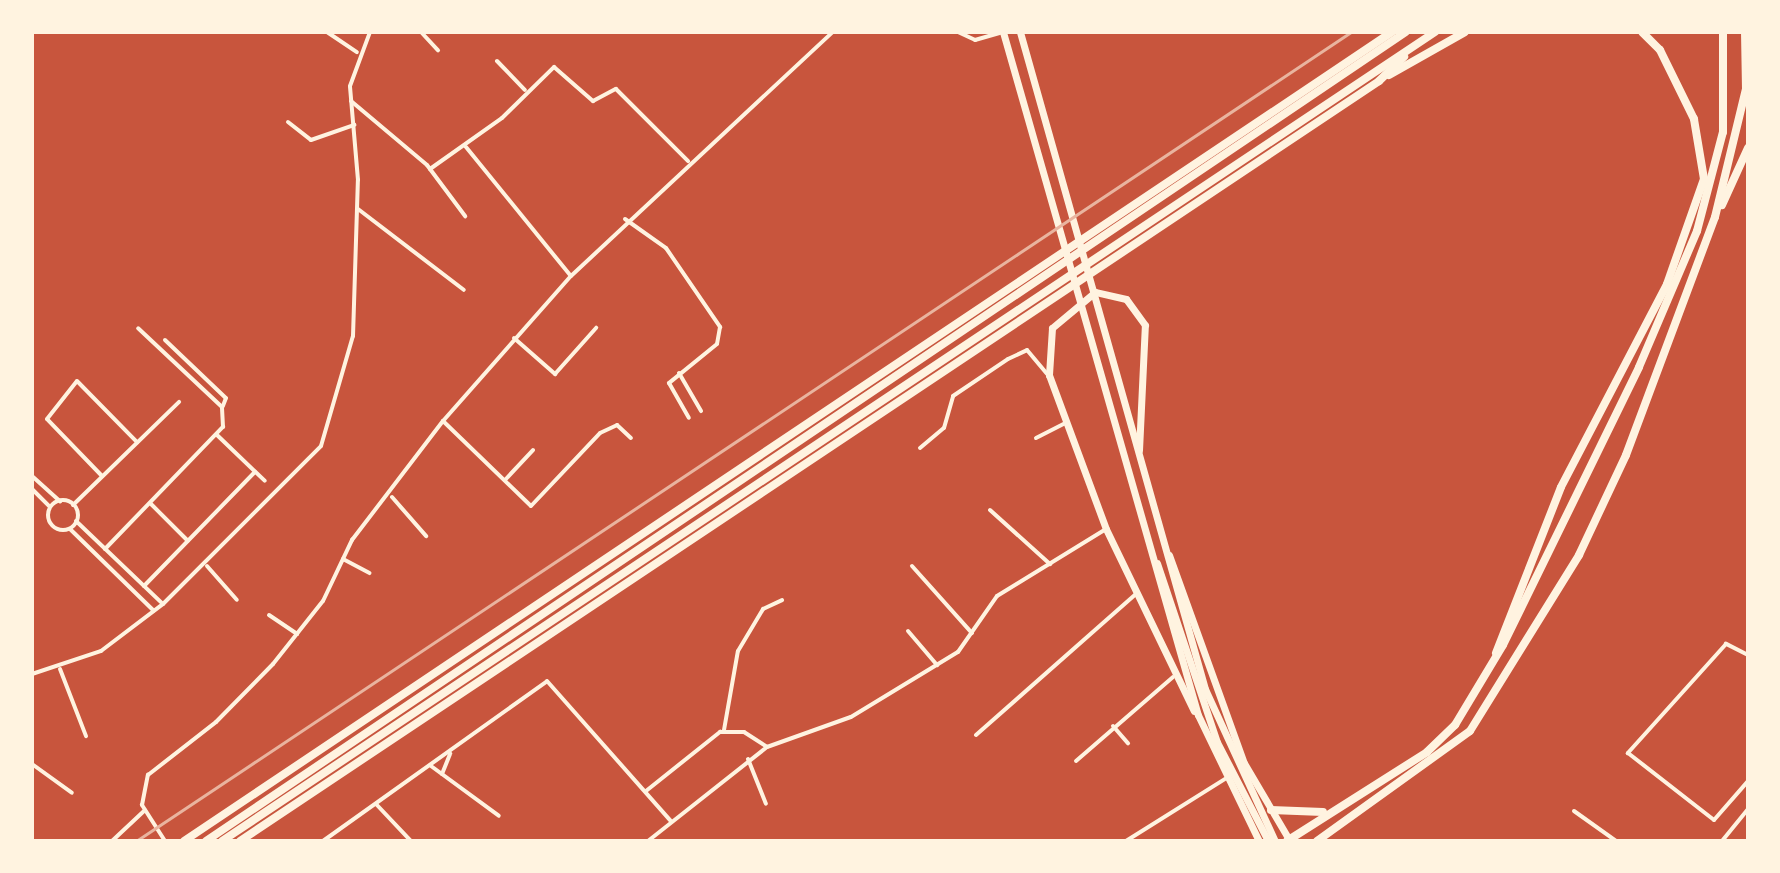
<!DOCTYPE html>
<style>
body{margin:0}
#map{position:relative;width:1780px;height:873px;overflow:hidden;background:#c8553d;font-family:Montserrat,sans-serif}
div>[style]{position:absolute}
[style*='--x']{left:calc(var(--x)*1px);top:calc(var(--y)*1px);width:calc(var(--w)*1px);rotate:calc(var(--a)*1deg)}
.minor>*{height:4px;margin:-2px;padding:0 2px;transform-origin:2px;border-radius:2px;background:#fff3e0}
.minor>.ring{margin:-2px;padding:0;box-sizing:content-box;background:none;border:4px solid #fff3e0;border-radius:50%}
.primary>*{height:7px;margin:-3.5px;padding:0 3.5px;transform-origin:3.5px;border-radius:3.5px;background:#fff3e0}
.motorway>*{height:8px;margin:-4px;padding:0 4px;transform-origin:4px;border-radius:4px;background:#fff3e0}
.rail>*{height:3px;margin:-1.5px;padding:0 1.5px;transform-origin:1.5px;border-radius:1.5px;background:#e9b49f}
span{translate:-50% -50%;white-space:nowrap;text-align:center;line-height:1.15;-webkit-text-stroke:6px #fff3e0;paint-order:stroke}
.frame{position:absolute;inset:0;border:34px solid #fff3e0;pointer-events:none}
</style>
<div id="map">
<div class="minor">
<i style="--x:327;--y:32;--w:36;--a:34"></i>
<i style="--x:421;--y:32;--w:25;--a:47"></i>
<i style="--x:958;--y:32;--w:19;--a:25"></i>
<i style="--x:975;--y:40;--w:29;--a:-16"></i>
<i style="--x:497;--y:61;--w:40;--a:46"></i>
<i style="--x:351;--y:101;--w:99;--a:40.1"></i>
<i style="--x:427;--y:165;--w:64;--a:53.3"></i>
<i style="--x:288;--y:122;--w:29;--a:38"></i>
<i style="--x:311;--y:140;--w:46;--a:-19.2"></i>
<i style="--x:466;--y:147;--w:165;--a:50.9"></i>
<i style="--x:430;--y:169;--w:88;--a:-35.3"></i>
<i style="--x:502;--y:118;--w:73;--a:-44.4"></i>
<i style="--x:554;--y:67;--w:52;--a:41.1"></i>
<i style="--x:593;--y:101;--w:26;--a:-28"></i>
<i style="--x:616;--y:89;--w:102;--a:45"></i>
<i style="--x:358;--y:209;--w:133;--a:37.4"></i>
<i style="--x:625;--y:219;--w:50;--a:35.3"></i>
<i style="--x:666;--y:248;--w:96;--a:55.6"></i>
<i style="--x:720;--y:327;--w:17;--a:100"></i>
<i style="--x:717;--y:344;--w:62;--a:140.9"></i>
<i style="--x:669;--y:383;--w:40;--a:60.3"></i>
<i style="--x:514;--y:338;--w:55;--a:41.3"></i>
<i style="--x:555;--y:374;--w:62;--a:-48.3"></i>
<i style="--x:165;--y:340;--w:84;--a:43.6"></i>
<i style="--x:226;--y:398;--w:9;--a:111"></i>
<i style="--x:679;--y:373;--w:44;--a:59.9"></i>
<i style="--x:443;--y:421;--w:122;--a:44"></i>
<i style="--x:531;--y:506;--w:100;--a:-46.6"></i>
<i style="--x:600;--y:433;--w:19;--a:-25"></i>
<i style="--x:617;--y:425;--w:19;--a:43"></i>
<i style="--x:217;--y:435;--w:66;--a:43.8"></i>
<i style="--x:1036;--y:438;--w:33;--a:-27"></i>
<i style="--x:920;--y:448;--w:31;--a:-40"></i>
<i style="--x:944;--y:428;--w:33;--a:-74"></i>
<i style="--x:953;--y:396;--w:66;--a:-33.9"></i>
<i style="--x:1008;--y:359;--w:21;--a:-25"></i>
<i style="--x:1027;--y:350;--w:31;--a:50"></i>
<i style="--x:32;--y:476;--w:38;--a:42"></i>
<i style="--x:102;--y:476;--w:79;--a:-134"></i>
<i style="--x:47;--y:419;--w:48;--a:-51.7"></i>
<i style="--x:77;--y:381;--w:86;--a:45.5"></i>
<i style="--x:505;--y:480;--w:41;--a:-47"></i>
<i style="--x:32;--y:489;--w:25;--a:45"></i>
<i style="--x:392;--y:497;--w:52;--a:48.9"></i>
<i class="ring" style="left:48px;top:500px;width:26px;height:26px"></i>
<i style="--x:151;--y:504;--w:52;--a:45"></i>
<i style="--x:73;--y:505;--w:148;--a:-44.2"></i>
<i style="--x:990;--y:510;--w:81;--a:42"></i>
<i style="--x:76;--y:521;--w:120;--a:43.7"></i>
<i style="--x:70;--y:529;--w:117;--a:44.3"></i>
<i style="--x:105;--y:549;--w:170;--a:-46"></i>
<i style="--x:223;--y:427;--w:20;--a:-93"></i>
<i style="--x:222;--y:407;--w:115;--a:-136.8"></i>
<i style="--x:343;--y:559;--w:30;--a:28"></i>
<i style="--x:207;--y:566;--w:45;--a:48.6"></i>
<i style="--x:912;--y:566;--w:90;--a:48.2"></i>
<i style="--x:144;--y:586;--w:159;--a:-45.8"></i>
<i style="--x:269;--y:615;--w:34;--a:34"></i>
<i style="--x:908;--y:631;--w:45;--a:49.5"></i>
<i style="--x:1748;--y:655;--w:25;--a:-153"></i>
<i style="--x:1726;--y:644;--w:147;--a:132"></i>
<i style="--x:1628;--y:753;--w:109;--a:37.9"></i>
<i style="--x:1714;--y:820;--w:52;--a:-48.9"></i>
<i style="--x:60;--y:669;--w:72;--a:68.8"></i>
<i style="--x:32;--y:674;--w:73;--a:-18.4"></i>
<i style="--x:101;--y:651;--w:78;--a:-37.2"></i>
<i style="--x:163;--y:604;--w:223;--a:-45"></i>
<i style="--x:321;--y:446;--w:115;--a:-73.8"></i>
<i style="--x:353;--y:336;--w:156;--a:-88.2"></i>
<i style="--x:358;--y:180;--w:94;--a:-94.9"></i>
<i style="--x:350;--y:86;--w:58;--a:-69.7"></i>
<i style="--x:1113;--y:726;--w:23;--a:49"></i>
<i style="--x:724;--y:730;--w:80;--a:-80"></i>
<i style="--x:738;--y:651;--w:49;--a:-59.2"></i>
<i style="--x:763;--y:609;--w:21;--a:-25"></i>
<i style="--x:976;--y:735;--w:212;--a:-41.4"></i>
<i style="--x:748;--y:759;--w:48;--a:68.2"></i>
<i style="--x:1076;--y:761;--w:128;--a:-40.9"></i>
<i style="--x:32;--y:764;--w:49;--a:35.9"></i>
<i style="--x:431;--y:766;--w:84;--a:36.3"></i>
<i style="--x:442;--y:774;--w:22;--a:-68"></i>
<i style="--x:646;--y:791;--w:95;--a:-38.6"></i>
<i style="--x:720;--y:732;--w:24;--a:0"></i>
<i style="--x:744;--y:732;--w:27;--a:33"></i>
<i style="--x:376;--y:804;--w:51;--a:46.6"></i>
<i style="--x:1574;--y:811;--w:52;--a:35.5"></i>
<i style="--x:112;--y:841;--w:45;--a:-43.2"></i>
<i style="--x:165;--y:841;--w:43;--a:-122.6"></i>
<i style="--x:142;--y:805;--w:31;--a:-79"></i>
<i style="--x:148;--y:775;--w:86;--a:-37.9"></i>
<i style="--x:216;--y:722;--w:81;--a:-45.5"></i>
<i style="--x:273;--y:664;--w:80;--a:-51.6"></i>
<i style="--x:323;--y:601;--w:68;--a:-64.6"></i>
<i style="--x:352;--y:540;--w:150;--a:-52.6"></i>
<i style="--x:443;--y:421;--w:193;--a:-48.6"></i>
<i style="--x:571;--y:276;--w:358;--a:-43"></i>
<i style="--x:323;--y:841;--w:275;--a:-35.5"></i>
<i style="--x:547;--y:681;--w:187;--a:48.5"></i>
<i style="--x:648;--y:841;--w:152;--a:-38.3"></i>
<i style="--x:767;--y:747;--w:89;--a:-19.7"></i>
<i style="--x:851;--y:717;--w:125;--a:-31.3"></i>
<i style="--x:958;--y:652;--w:68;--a:-55.1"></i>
<i style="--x:997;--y:596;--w:128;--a:-31.6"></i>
<i style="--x:1126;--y:841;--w:117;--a:-32.1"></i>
<i style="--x:1722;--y:841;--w:41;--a:-50.9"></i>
</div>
<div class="primary">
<i style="--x:1003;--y:32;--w:710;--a:74.07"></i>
<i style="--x:1198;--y:715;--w:140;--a:64.2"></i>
<i style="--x:1020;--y:32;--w:683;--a:74.27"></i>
<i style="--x:1205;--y:689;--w:167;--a:65.3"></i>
<i style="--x:1139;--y:450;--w:125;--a:-87.3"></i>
<i style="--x:1145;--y:325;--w:32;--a:-126"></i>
<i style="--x:1126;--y:299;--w:32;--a:-167"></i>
<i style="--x:1095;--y:292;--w:56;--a:140.1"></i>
<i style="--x:1052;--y:328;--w:47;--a:93.7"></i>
<i style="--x:1049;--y:375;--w:164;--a:69.7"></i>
<i style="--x:1106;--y:529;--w:202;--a:64.2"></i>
<i style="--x:1169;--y:555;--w:221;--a:70.2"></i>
<i style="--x:1244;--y:763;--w:91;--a:59.5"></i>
<i style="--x:1157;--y:563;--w:189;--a:71.5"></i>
<i style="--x:1217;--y:742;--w:111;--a:62.7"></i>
</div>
<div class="motorway">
<i style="--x:1389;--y:75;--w:87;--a:-29.5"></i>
<i style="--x:1722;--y:205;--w:63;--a:-65.5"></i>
<i style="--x:1496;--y:653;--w:178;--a:-68.6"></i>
<i style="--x:1561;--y:487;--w:229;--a:-62.4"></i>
<i style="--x:1667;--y:284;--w:111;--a:-70.6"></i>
<i style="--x:1704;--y:179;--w:61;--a:-99.5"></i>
<i style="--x:1694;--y:119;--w:77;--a:-116.2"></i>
<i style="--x:1660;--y:50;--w:25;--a:-135"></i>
<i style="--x:1271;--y:810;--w:52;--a:2.2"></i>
<i style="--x:184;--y:841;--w:1454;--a:-33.81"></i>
<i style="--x:206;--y:841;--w:1447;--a:-33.99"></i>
<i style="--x:222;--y:841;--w:1458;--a:-33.7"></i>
<i style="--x:240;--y:841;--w:1369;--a:-33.71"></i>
<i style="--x:1379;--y:81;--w:35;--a:-44"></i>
<i style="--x:1287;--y:841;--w:166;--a:-32.4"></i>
<i style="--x:1427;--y:752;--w:39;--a:-44"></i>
<i style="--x:1455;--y:725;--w:93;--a:-59"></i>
<i style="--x:1503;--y:645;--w:309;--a:-63.9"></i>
<i style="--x:1639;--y:367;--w:148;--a:-66.9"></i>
<i style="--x:1697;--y:231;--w:102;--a:-75.3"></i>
<i style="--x:1723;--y:132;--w:100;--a:-90"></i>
<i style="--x:1317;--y:841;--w:188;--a:-35.7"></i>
<i style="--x:1470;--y:731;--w:207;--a:-58.2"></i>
<i style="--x:1579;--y:555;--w:110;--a:-64.8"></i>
<i style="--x:1626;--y:455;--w:254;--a:-69.5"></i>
<i style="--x:1715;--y:217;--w:132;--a:-76.4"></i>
<i style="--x:1746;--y:89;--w:57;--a:-91"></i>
</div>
<div class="rail">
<i style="--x:136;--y:841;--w:1460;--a:-33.66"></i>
</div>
<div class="frame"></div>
</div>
